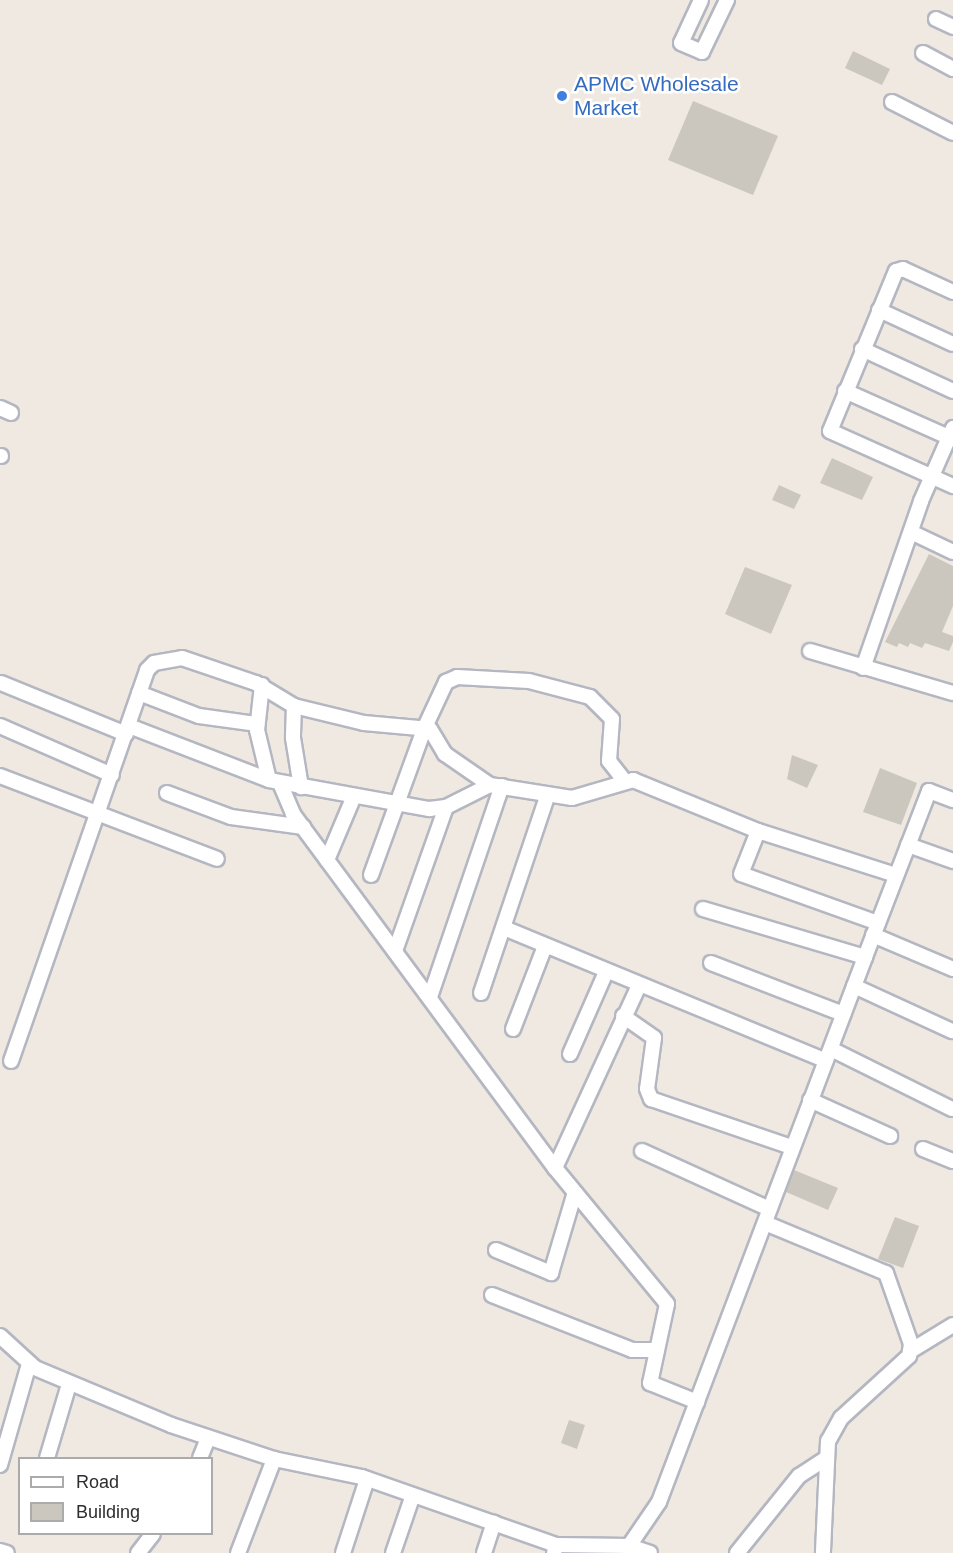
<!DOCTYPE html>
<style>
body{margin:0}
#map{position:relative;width:953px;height:1553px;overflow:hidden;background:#efe9e1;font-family:Helvetica,sans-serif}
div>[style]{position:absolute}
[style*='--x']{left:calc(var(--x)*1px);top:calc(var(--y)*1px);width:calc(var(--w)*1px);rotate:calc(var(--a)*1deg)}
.building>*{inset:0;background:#cbc7bf}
.roads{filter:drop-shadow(2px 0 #b4b7c1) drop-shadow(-2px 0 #b4b7c1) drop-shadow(0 2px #b4b7c1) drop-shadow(0 -2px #b4b7c1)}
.street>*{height:14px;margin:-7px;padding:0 7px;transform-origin:7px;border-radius:7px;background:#fff}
.dots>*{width:16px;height:16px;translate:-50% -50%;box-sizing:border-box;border:3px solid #fff;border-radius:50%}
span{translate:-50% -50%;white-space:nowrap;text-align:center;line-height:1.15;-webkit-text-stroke:5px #fff;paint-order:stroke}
.shop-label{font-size:21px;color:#366cbe}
.left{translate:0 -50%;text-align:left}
.legend{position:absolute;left:18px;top:1457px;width:195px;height:78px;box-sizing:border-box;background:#fff;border:2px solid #ababab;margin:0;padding:8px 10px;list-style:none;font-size:18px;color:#2e2e2e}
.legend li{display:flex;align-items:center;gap:12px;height:30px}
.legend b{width:30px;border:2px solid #ababab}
</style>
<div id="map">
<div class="building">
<i style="clip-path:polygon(853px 51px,890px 69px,882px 85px,845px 68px)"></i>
<i style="clip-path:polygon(693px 101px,778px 136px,753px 195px,668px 160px)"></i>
<i style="clip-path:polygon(832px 458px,873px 477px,862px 500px,820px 483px)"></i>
<i style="clip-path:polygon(779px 485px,801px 495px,794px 509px,772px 500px)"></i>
<i style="clip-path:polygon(929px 554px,953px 566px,953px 606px,942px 632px,953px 636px,953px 642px,949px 651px,925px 643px,922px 648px,910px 643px,908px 647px,899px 643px,897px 647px,885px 642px)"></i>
<i style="clip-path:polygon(745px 567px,792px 585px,771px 634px,725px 614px)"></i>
<i style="clip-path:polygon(792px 755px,818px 765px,807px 788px,787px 779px)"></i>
<i style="clip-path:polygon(880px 768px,917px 783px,901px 825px,863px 812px)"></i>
<i style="clip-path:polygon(794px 1170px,838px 1188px,828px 1210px,786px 1192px)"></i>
<i style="clip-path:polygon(895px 1217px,919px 1226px,903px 1268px,878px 1259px)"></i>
<i style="clip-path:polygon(569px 1420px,585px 1425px,577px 1449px,561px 1443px)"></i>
</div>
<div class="roads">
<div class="street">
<i style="--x:701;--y:0;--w:47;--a:114.9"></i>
<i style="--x:681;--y:43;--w:23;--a:23"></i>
<i style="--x:702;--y:52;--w:58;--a:-64.3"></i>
<i style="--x:936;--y:19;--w:19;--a:25"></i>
<i style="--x:923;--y:53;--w:34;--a:28"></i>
<i style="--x:892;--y:102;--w:68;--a:26.9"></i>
<i style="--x:953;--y:292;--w:55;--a:-155.3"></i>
<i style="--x:903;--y:269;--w:7;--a:164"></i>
<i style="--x:896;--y:271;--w:173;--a:112.4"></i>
<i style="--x:830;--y:431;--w:135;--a:24.1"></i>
<i style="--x:879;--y:310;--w:81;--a:24.7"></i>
<i style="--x:862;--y:349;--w:100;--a:24.8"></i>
<i style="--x:845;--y:391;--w:118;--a:24"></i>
<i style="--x:0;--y:408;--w:12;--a:24"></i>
<i style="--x:0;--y:456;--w:1;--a:0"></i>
<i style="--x:913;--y:533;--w:44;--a:25.4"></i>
<i style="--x:810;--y:651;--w:149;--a:16.4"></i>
<i style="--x:863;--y:668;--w:177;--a:-70.8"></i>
<i style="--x:921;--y:501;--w:80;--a:-66.3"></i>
<i style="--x:1;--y:683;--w:135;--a:22.2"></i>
<i style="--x:262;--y:685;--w:45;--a:96.3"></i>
<i style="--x:257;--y:730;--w:51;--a:76.5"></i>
<i style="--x:139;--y:693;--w:64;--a:21"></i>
<i style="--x:199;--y:716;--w:59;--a:7.9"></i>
<i style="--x:294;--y:706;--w:32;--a:92"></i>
<i style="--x:293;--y:738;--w:50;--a:80.7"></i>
<i style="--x:0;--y:726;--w:122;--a:23.6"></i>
<i style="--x:129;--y:726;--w:150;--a:21.1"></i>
<i style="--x:269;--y:780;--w:163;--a:10.3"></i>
<i style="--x:429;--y:809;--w:17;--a:-7"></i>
<i style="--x:446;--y:807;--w:49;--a:-26.6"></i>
<i style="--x:490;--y:785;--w:83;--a:9"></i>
<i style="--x:572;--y:798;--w:64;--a:-16.4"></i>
<i style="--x:633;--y:780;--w:135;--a:22.2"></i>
<i style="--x:0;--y:776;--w:232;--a:20.9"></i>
<i style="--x:280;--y:783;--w:34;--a:67"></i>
<i style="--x:293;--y:814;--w:440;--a:53.5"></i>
<i style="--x:555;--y:1168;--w:176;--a:50.5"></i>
<i style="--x:667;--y:1304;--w:81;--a:102.1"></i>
<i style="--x:650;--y:1383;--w:51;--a:22"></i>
<i style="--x:167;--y:793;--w:68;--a:20.6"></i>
<i style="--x:231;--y:817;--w:73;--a:7.9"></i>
<i style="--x:908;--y:845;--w:48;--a:19.6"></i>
<i style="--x:327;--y:860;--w:69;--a:-67.1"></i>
<i style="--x:371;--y:875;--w:158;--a:-70"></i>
<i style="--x:425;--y:727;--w:50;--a:-65"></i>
<i style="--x:446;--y:682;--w:12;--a:-24"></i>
<i style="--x:457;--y:677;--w:72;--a:3.2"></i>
<i style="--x:529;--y:681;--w:63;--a:14.7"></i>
<i style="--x:590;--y:697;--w:31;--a:45"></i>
<i style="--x:612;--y:719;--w:42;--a:94.1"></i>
<i style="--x:609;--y:761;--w:24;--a:52"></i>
<i style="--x:703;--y:909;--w:169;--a:16.5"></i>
<i style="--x:865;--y:957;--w:178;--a:-68.9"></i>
<i style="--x:929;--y:791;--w:26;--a:21"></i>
<i style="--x:878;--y:923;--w:145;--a:-160.3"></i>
<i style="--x:741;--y:874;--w:46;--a:-68.4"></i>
<i style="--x:758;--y:831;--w:145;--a:17.7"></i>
<i style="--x:504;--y:928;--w:348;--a:22.4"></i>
<i style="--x:873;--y:935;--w:87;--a:23"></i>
<i style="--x:395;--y:951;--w:153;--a:-70.5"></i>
<i style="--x:711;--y:963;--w:142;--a:21.1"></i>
<i style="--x:854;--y:986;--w:108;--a:24.7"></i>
<i style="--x:481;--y:993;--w:207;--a:-71.4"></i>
<i style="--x:430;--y:997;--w:223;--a:-71.2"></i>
<i style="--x:623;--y:1016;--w:38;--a:35"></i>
<i style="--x:654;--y:1038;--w:51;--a:97.8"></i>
<i style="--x:647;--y:1089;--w:11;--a:68"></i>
<i style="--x:651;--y:1099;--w:148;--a:18.9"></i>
<i style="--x:513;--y:1029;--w:89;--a:-68.9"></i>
<i style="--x:831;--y:1049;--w:135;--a:26.4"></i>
<i style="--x:570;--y:1054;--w:90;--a:-66.3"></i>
<i style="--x:11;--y:1061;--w:414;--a:-70.8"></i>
<i style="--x:147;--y:670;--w:10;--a:-45"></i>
<i style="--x:154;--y:663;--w:28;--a:-10"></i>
<i style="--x:182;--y:658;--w:78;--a:18.7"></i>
<i style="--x:256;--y:683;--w:44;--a:31.2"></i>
<i style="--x:294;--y:706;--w:72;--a:13.7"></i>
<i style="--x:364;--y:723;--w:66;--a:5.2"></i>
<i style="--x:430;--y:729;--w:29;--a:59"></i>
<i style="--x:445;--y:754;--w:55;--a:34.6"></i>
<i style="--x:810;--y:1100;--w:88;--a:24.2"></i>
<i style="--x:923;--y:1149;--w:32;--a:22"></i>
<i style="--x:642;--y:1151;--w:140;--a:24.5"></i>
<i style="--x:555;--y:1168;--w:201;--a:-65.3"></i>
<i style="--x:765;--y:1223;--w:131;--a:22.5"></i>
<i style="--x:886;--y:1273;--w:75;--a:70.6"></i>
<i style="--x:911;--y:1344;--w:12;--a:99"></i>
<i style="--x:909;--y:1356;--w:92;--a:137.6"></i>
<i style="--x:841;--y:1418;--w:26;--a:119"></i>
<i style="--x:828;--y:1441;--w:112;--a:92.6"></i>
<i style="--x:496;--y:1250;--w:60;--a:22.7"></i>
<i style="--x:551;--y:1273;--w:84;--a:-73.5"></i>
<i style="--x:492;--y:1295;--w:150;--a:21.4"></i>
<i style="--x:632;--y:1350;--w:25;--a:0"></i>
<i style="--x:0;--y:1336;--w:47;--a:42.4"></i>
<i style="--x:35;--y:1368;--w:147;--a:22.7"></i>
<i style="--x:171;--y:1425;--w:108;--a:18.3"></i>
<i style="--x:274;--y:1459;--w:90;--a:11.6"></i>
<i style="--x:362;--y:1477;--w:206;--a:19.3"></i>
<i style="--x:912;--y:1350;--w:48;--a:-31.4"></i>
<i style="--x:47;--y:1458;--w:77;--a:-73.4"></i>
<i style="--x:200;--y:1458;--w:22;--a:-68"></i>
<i style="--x:0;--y:1465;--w:105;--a:-74"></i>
<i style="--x:629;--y:1546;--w:22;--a:18"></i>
<i style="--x:0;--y:1551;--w:7;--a:16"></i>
<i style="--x:138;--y:1553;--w:24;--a:-52"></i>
<i style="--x:238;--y:1553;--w:101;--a:-69"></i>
<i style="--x:343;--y:1553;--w:78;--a:-72"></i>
<i style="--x:393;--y:1553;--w:61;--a:-71"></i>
<i style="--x:484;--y:1553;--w:32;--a:-72"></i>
<i style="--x:554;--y:1553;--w:8;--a:-76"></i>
<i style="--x:556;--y:1545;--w:73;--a:0.8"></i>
<i style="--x:629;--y:1546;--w:53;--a:-55.7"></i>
<i style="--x:659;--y:1502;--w:583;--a:-69.29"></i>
<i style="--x:737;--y:1553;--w:99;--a:-51.2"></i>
<i style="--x:799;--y:1476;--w:30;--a:-33"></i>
</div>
</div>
<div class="dots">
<i style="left:562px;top:96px;background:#3f7fe0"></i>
</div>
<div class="shop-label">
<span class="left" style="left:574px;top:96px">APMC Wholesale<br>Market</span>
</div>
<ul class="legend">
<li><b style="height:8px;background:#fff"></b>Road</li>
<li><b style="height:16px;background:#cbc7bf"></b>Building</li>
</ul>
</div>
